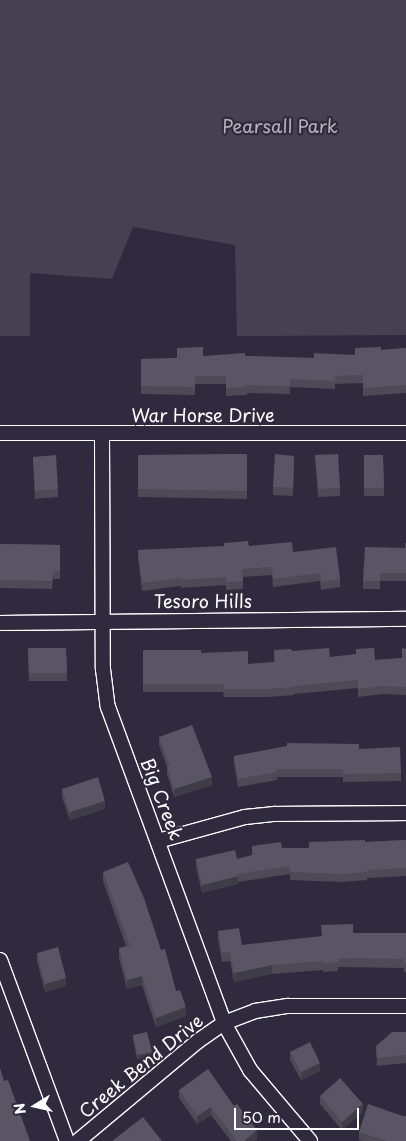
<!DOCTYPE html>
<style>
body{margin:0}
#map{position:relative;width:406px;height:1141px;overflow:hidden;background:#2f2a3d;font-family:"Playpen Sans",sans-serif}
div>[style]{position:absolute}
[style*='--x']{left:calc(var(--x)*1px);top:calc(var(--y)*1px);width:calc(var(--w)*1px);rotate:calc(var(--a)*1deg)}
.green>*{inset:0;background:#464152}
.roads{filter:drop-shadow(1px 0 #fff) drop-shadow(-1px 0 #fff) drop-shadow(0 1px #fff) drop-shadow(0 -1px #fff)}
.minor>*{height:14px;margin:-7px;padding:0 7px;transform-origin:7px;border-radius:7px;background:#2f2a3d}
.wall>*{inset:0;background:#4d4956}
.shaded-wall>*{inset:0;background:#3e3c46}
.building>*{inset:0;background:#595564}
span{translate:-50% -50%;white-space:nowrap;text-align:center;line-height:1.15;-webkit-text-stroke:4.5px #2f2a3d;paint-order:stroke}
.park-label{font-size:18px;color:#b5b3ba}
.street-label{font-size:18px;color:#fff}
.north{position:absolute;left:10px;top:1081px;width:50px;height:50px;-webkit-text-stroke:4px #2f2a3d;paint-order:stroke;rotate:260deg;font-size:14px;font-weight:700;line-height:20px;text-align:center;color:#fff}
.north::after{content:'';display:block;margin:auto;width:18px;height:22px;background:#fff;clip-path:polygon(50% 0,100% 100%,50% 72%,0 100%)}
.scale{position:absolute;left:234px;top:1108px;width:125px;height:22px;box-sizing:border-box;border:2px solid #fff;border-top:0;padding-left:6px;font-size:15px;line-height:18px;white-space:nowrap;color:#fff;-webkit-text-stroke:4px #2f2a3d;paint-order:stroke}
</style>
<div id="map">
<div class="green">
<i style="clip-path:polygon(0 0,406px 0,406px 335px,237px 336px,235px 245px,133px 227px,112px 279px,30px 273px,30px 336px,0 336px)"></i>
</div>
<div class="roads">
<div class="minor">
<i style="--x:0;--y:433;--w:406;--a:0"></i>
<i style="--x:102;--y:435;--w:234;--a:89.8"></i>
<i style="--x:103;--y:669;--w:38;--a:83"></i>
<i style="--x:108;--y:707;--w:337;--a:69.8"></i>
<i style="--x:224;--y:1023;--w:54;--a:61"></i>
<i style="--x:250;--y:1070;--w:93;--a:49.8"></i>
<i style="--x:0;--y:623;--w:406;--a:-0.6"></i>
<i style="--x:158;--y:841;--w:90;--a:-15.4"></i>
<i style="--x:245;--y:817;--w:30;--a:-6"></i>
<i style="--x:275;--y:814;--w:131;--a:-0.4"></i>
<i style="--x:0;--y:960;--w:193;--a:69.7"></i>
<i style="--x:78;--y:1141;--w:156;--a:-39.8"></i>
<i style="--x:198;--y:1041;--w:32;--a:-35"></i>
<i style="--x:224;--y:1023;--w:33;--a:-21"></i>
<i style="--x:255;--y:1011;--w:33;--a:-9"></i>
<i style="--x:288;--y:1006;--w:118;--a:0"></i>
</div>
</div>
<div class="wall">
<i style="clip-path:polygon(355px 348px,381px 350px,406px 348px,406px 393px,363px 396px,363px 383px,335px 384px,335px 389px,290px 387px,290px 394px,247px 393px,247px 395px,226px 396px,226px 384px,195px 384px,195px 395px,141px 394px,141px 359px,177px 358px,203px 356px,245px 356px,314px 358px,355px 355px)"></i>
<i style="clip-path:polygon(247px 454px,247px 499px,138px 497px,138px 455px)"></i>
<i style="clip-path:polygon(315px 455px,340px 488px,340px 496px,318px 497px)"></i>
<i style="clip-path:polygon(364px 455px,383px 455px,384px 496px,364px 496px)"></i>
<i style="clip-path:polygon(33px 457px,58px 489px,58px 497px,35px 499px)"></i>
<i style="clip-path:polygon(294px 464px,293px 496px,273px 495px,273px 487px)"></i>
<i style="clip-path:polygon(405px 543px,406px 543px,406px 581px,380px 581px,380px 589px,363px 589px,363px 581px,405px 548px)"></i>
<i style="clip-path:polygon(0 544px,60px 545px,60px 579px,53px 579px,52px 589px,0 588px)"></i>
<i style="clip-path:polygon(249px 546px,293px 552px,340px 579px,340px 587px,321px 590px,320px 581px,273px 587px,272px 575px,243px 577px,243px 589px,226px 590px,226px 585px,181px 588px,181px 586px,142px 591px,138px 558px,138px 550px)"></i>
<i style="clip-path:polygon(28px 648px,66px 648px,67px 681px,29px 681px)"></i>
<i style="clip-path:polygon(406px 649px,406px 695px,383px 694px,358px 697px,358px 688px,294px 694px,294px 695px,268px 697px,224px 697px,223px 692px,143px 692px,143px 650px,201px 653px,248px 664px,274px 662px,274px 650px,292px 651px,330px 657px,375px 660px,402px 658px)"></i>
<i style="clip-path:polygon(159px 737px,212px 785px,174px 797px,167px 774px,167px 767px,159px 745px)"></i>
<i style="clip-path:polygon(359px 749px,401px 773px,401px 781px,343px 782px,343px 777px,277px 777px,277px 780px,238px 787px,234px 764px,234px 756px)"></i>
<i style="clip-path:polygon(62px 789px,105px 809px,70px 820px,62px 797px)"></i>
<i style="clip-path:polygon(406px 840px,406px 876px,367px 878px,367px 880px,343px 882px,290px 880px,290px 874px,238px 882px,238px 884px,202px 893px,196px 867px,196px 859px,237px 859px,252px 855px,252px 846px,282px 848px,309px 848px,365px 842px)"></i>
<i style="clip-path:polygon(103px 872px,176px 991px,186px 1016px,156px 1027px,142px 985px,127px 989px,119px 958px,119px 948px,126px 946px,103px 881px)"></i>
<i style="clip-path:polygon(218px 931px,242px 945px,353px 933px,406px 933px,406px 972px,404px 972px,404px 968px,338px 967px,338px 971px,323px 972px,323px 970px,272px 974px,234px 982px,230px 961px,222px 962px,218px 940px)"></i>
<i style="clip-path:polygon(37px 953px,66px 986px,45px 992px,37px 961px)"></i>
<i style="clip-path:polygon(406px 1032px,406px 1063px,377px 1066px,376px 1046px)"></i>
<i style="clip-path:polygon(133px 1035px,152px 1056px,137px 1059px,133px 1039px)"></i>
<i style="clip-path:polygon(290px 1052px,320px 1071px,301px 1080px,290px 1060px)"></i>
<i style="clip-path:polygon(179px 1090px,234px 1106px,257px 1138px,254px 1141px,231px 1141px,211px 1115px,197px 1124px,179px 1098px)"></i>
<i style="clip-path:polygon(320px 1096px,363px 1112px,342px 1130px,320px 1104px)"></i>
<i style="clip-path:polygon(403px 1116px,406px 1141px,363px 1141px,359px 1140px,359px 1132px)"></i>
</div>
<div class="shaded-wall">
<i style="clip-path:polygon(212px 777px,212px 785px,174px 797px,174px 789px)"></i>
<i style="clip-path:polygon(105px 801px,105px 809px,70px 820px,70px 812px)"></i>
<i style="clip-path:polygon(238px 876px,238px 884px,202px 893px,202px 885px)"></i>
<i style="clip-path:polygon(272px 965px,272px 974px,234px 982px,234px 973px)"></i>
<i style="clip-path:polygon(142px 976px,142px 985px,127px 989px,127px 980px)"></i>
<i style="clip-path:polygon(66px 978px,66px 986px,45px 992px,45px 984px)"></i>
<i style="clip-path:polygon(186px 1007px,186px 1016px,156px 1027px,156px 1018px)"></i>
<i style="clip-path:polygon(152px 1052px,152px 1056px,137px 1059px,137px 1055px)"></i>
<i style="clip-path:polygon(320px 1063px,320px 1071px,301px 1080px,301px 1072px)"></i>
<i style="clip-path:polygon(363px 1104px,363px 1112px,342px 1130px,342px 1122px)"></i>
<i style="clip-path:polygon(211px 1107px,211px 1115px,197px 1124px,197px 1116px)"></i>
<i style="clip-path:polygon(257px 1130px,257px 1138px,254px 1141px,244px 1141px)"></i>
</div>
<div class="building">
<i style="clip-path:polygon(203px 347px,203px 356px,245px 353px,245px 356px,314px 358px,314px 353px,355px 355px,355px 348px,381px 347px,381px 350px,406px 348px,406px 385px,363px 388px,363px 375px,335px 376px,335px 381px,290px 379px,290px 386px,246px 385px,247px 387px,226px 388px,226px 376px,195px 376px,195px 387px,141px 386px,141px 359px,177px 358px,177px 348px)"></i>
<i style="clip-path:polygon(247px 454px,247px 491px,138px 489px,138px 455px)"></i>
<i style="clip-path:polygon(275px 454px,294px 456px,293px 488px,273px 487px)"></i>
<i style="clip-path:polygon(338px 454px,340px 488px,318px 489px,315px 455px)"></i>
<i style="clip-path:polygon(56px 455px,58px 489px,35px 491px,33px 457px)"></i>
<i style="clip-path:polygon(364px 455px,383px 455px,384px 488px,364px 488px)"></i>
<i style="clip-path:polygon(248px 541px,249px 546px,292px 542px,293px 552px,336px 547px,340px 579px,321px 582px,320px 573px,273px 579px,272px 567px,242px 569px,243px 581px,226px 582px,226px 577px,181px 580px,181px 578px,142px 583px,138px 550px,224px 546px,224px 543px)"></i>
<i style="clip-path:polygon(405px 543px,406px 543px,406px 573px,380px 573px,380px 581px,363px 581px,365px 547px,406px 548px)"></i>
<i style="clip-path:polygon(0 544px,60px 545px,60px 571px,53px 571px,52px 581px,0 580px)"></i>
<i style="clip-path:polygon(28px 648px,66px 648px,67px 673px,29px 673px)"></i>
<i style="clip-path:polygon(329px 648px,330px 657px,356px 654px,356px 649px,374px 648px,375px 660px,402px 658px,402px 648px,406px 649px,406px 687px,383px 686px,358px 689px,358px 680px,294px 686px,294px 687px,268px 689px,224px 689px,223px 684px,143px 684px,143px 650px,201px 650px,201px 653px,248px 651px,248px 664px,275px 662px,274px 650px,291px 649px,292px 651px)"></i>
<i style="clip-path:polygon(192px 725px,212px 777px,174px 789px,167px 766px,170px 766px,159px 737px)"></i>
<i style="clip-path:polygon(287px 743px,359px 744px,359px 749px,400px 747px,401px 773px,343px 774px,343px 769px,276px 769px,277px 772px,238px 779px,234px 756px,287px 746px)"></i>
<i style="clip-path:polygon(98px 777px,105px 801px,70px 812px,62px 789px)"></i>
<i style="clip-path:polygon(365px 840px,365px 842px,406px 840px,406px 868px,367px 870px,367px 872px,343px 874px,290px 872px,290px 866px,237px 874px,238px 876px,202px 885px,196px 859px,235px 850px,237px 859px,253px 855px,252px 846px,281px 842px,282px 848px,309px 848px,309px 842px)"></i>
<i style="clip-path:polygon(128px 862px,144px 898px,161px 950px,165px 949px,176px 991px,180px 990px,186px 1007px,156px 1018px,142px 976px,127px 980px,119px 948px,130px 946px,103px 872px)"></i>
<i style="clip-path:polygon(353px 924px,353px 933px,406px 933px,406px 963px,404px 963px,404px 959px,338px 958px,338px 962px,323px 963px,323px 961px,272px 965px,234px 973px,230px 952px,222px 953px,218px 931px,239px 928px,242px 945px,322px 936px,321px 925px)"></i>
<i style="clip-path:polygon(58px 947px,66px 978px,45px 984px,37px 953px)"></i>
<i style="clip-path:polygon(147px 1032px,152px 1052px,137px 1055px,133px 1035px)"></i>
<i style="clip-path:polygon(392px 1032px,406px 1032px,406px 1055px,377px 1058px,376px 1046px)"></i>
<i style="clip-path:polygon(310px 1042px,320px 1063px,301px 1072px,290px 1052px)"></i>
<i style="clip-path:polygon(0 1068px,4px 1081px,8px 1080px,30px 1141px,0 1141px)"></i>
<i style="clip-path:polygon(208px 1069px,234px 1106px,237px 1104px,257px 1130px,244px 1141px,237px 1141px,211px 1107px,197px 1116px,179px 1090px)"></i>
<i style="clip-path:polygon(340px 1078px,363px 1104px,342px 1122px,320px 1096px)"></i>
<i style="clip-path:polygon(368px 1104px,403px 1116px,406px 1116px,406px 1141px,388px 1141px,359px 1132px)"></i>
<i style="clip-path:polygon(143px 1117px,162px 1141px,112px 1141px)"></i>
</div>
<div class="park-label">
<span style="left:280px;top:126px">Pearsall Park</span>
</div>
<div class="street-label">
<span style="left:203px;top:415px">War Horse Drive</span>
<span style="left:203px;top:601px">Tesoro Hills</span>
<span style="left:162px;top:799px;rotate:69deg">Big Creek</span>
<span style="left:141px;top:1066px;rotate:-39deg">Creek Bend Drive</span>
</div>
<div class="north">N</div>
<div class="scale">50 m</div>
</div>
